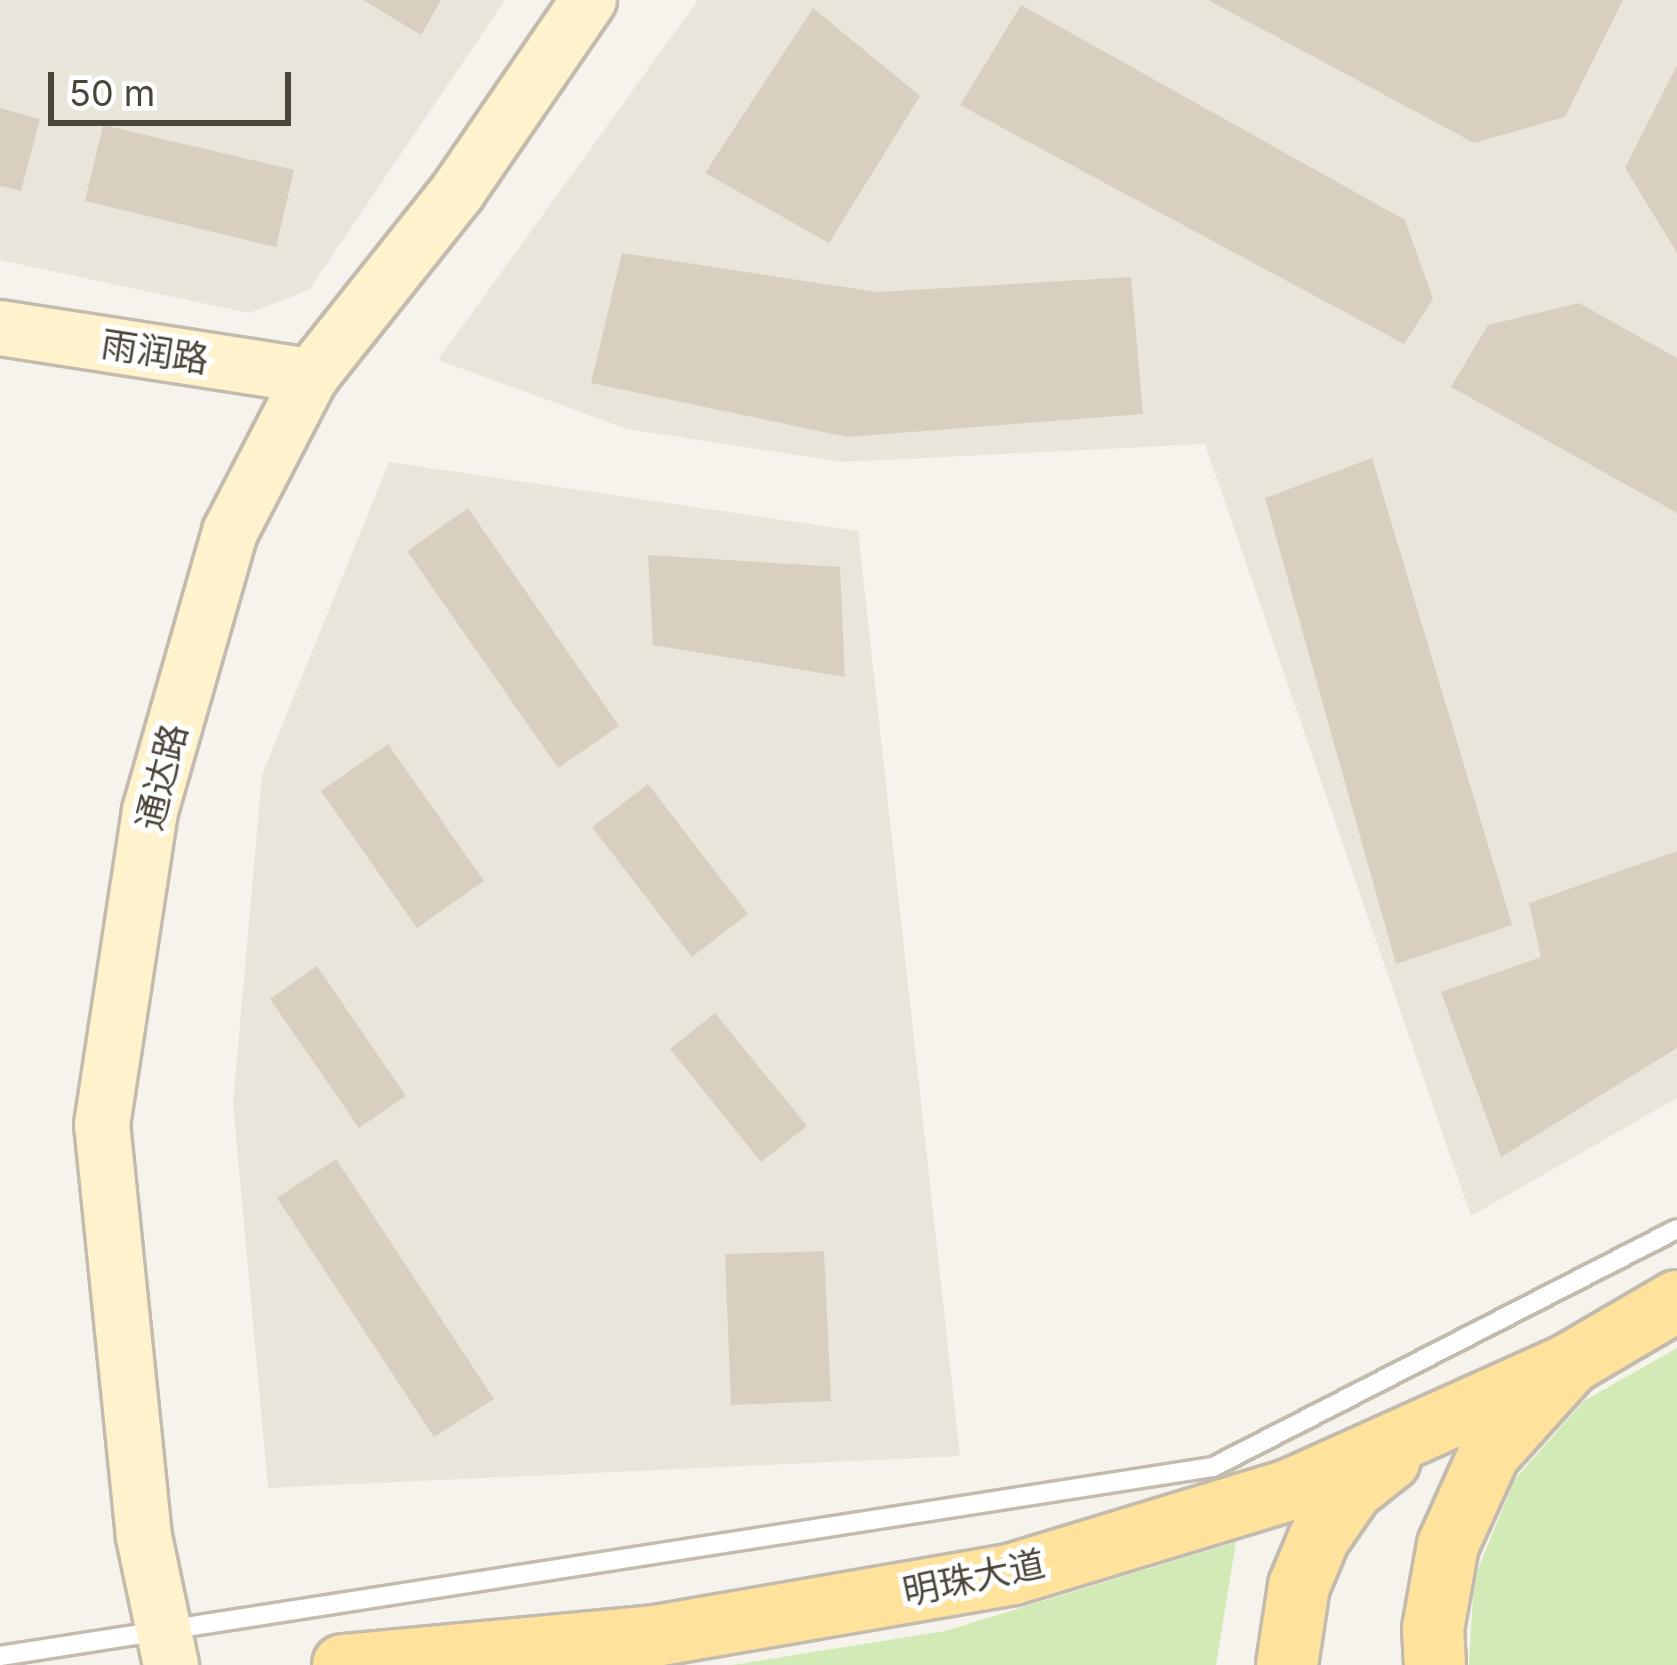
<!DOCTYPE html>
<meta charset="utf-8">
<style>
body{margin:0}
#map{position:relative;width:1677px;height:1665px;overflow:hidden;background:#f6f3ec;font-family:Inter,"Noto Sans SC",sans-serif}
div>[style]{position:absolute}
[style*='--x']{left:calc(var(--x)*1px);top:calc(var(--y)*1px);width:calc(var(--w)*1px);rotate:calc(var(--a)*1deg)}
.residential>*{inset:0;background:#eae5da}
.green>*{inset:0;background:#d2eab5}
.building>*{inset:0;background:#d8cfc1}
.roads{filter:drop-shadow(3px 0 #c2bbae) drop-shadow(-3px 0 #c2bbae) drop-shadow(0 3px #c2bbae) drop-shadow(0 -3px #c2bbae)}
.lane>*{height:18px;margin:-9px;padding:0 9px;transform-origin:9px;border-radius:9px;background:#fff}
.secondary>*{height:54px;margin:-27px;padding:0 27px;transform-origin:27px;border-radius:27px;background:#fff3cd}
.primary>*{height:60px;margin:-30px;padding:0 30px;transform-origin:30px;border-radius:30px;background:#ffe39c}
span{translate:-50% -50%;white-space:nowrap;text-align:center;line-height:1.15;-webkit-text-stroke:10px #fff;paint-order:stroke}
.street-label{font-size:36px;color:#4b4439}
.scale{position:absolute;left:48px;top:72px;width:243px;height:54px;box-sizing:border-box;border:6px solid #4b4439;border-top:0;padding-left:15px;font-size:36px;line-height:42px;white-space:nowrap;color:#4b4439;-webkit-text-stroke:9px #fff;paint-order:stroke}
</style>
<div id="map">
<div class="residential">
<i style="clip-path:polygon(0 0,505px 0,309px 290px,249px 313px,0 260px)"></i>
<i style="clip-path:polygon(698px 0,1677px 0,1677px 1098px,1471px 1216px,1205px 444px,843px 462px,627px 429px,438px 360px)"></i>
<i style="clip-path:polygon(389px 462px,858px 531px,960px 1456px,268px 1488px,233px 1103px,262px 775px)"></i>
</div>
<div class="green">
<i style="clip-path:polygon(1677px 1348px,1677px 1665px,1469px 1665px,1474px 1579px,1515px 1479px,1584px 1401px)"></i>
<i style="clip-path:polygon(1236px 1542px,1216px 1665px,732px 1665px,945px 1631px)"></i>
</div>
<div class="building">
<i style="clip-path:polygon(363px 0,441px 0,421px 35px)"></i>
<i style="clip-path:polygon(1208px 0,1623px 0,1565px 117px,1474px 143px)"></i>
<i style="clip-path:polygon(1021px 5px,1405px 220px,1433px 299px,1404px 344px,960px 105px)"></i>
<i style="clip-path:polygon(813px 8px,920px 96px,829px 243px,705px 173px)"></i>
<i style="clip-path:polygon(1677px 65px,1677px 253px,1625px 168px)"></i>
<i style="clip-path:polygon(0 108px,40px 119px,21px 191px,0 186px)"></i>
<i style="clip-path:polygon(103px 125px,294px 170px,276px 247px,85px 201px)"></i>
<i style="clip-path:polygon(622px 253px,877px 292px,1131px 277px,1143px 414px,847px 437px,591px 383px)"></i>
<i style="clip-path:polygon(1579px 303px,1677px 358px,1677px 513px,1451px 387px,1488px 325px)"></i>
<i style="clip-path:polygon(1372px 458px,1512px 925px,1396px 964px,1265px 498px)"></i>
<i style="clip-path:polygon(468px 508px,619px 726px,558px 768px,407px 551px)"></i>
<i style="clip-path:polygon(648px 555px,840px 567px,845px 677px,653px 645px)"></i>
<i style="clip-path:polygon(388px 744px,484px 881px,417px 928px,321px 791px)"></i>
<i style="clip-path:polygon(648px 784px,748px 914px,692px 957px,592px 827px)"></i>
<i style="clip-path:polygon(1677px 851px,1677px 1048px,1501px 1157px,1441px 992px,1541px 957px,1529px 903px)"></i>
<i style="clip-path:polygon(317px 966px,406px 1096px,359px 1128px,270px 999px)"></i>
<i style="clip-path:polygon(715px 1013px,807px 1126px,761px 1162px,670px 1049px)"></i>
<i style="clip-path:polygon(336px 1159px,494px 1399px,434px 1437px,277px 1198px)"></i>
<i style="clip-path:polygon(824px 1251px,831px 1401px,731px 1405px,725px 1254px)"></i>
</div>
<div class="roads">
<div class="lane">
<i style="--x:0;--y:1656;--w:1228;--a:-8.86"></i>
<i style="--x:1213;--y:1467;--w:521;--a:-27.15"></i>
</div>
<div class="secondary">
<i style="--x:0;--y:328;--w:315;--a:8.8"></i>
<i style="--x:171;--y:1665;--w:131;--a:-101.9"></i>
<i style="--x:144;--y:1537;--w:414;--a:-95.8"></i>
<i style="--x:102;--y:1125;--w:318;--a:-81.3"></i>
<i style="--x:150;--y:811;--w:290;--a:-74"></i>
<i style="--x:230;--y:532;--w:176;--a:-62.6"></i>
<i style="--x:311;--y:376;--w:236;--a:-51.5"></i>
<i style="--x:458;--y:191;--w:232;--a:-55.6"></i>
</div>
<div class="primary">
<i style="--x:343;--y:1665;--w:313;--a:-5.3"></i>
<i style="--x:655;--y:1636;--w:363;--a:-9.8"></i>
<i style="--x:1013;--y:1574;--w:288;--a:-16.9"></i>
<i style="--x:1289;--y:1490;--w:309;--a:-24.2"></i>
<i style="--x:1287;--y:1665;--w:80;--a:-81.4"></i>
<i style="--x:1299;--y:1586;--w:52;--a:-67.4"></i>
<i style="--x:1319;--y:1538;--w:58;--a:-55.5"></i>
<i style="--x:1352;--y:1490;--w:48;--a:-38.3"></i>
<i style="--x:1435;--y:1665;--w:36;--a:-93"></i>
<i style="--x:1433;--y:1629;--w:85;--a:-79.9"></i>
<i style="--x:1448;--y:1545;--w:100;--a:-65.7"></i>
<i style="--x:1489;--y:1454;--w:122;--a:-48"></i>
<i style="--x:1571;--y:1363;--w:123;--a:-30.3"></i>
</div>
</div>
<div class="street-label">
<span style="left:155px;top:352px;rotate:9deg">雨润路</span>
<span style="left:162px;top:777px;rotate:-76deg">通达路</span>
<span style="left:974px;top:1578px;rotate:-12deg">明珠大道</span>
</div>
<div class="scale">50 m</div>
</div>
